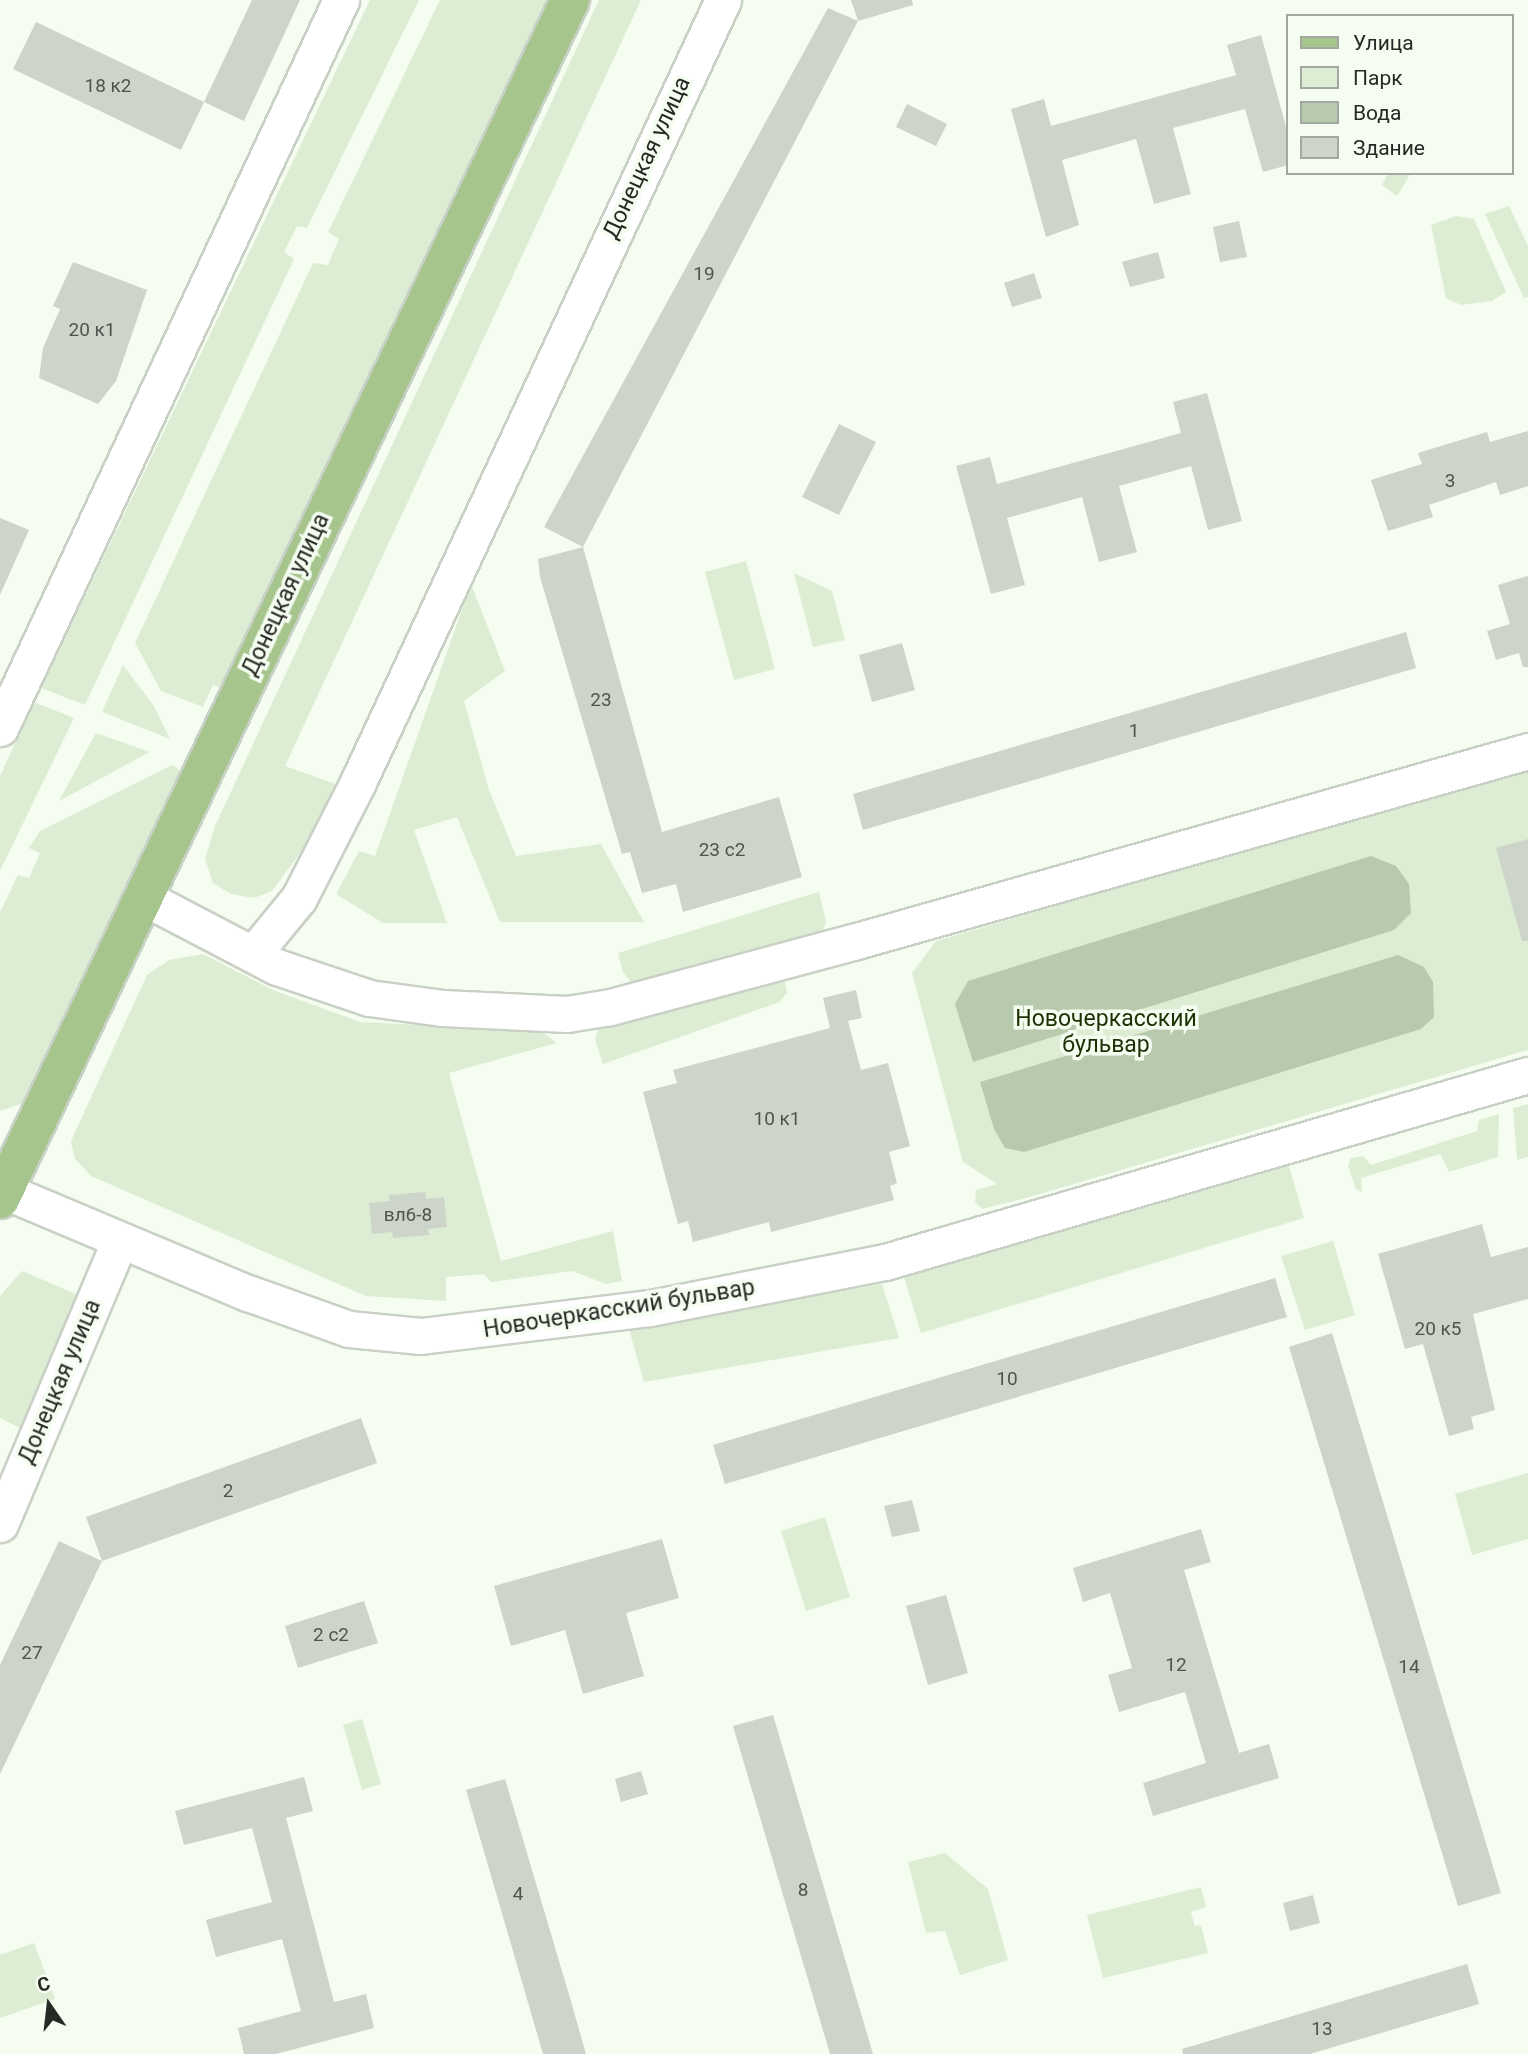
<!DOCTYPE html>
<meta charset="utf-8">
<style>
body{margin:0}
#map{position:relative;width:1528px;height:2054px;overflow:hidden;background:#f5fcf0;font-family:Roboto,sans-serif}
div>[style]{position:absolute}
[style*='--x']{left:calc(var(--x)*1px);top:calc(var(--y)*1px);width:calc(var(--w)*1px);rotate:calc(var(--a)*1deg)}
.green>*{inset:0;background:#ddedd3}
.water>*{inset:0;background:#b8caad}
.building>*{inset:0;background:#cdd4c9}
.roads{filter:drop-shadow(2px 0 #c9d0c5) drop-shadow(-2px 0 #c9d0c5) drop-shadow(0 2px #c9d0c5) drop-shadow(0 -2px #c9d0c5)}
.minor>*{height:35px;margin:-17.5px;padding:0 17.5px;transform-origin:17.5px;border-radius:17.5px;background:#fff}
.major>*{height:38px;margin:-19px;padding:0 19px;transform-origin:19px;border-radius:19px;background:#a5c58c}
span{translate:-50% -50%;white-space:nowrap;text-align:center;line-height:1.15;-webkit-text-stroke:7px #f5fcf0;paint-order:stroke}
.number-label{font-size:19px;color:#50544e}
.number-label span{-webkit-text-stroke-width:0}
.street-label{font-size:23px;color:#262925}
.park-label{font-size:23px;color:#1a3204}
.legend{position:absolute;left:1286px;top:14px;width:228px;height:161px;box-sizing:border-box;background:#f5fcf0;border:2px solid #a2a89f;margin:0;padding:9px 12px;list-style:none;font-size:21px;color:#262925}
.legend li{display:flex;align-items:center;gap:14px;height:35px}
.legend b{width:35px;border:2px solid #a2a89f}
.north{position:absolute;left:14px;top:1970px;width:70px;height:70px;-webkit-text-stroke:5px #f5fcf0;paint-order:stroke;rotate:346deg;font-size:19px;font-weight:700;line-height:28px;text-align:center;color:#262925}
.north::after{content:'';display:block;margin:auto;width:24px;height:32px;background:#262925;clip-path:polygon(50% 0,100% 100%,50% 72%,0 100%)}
</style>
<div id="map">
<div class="green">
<i style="clip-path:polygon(370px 0,419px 0,307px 228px,297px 226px,284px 252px,294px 259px,85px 705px,41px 688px)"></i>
<i style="clip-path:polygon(440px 0,547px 0,228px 690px,213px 685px,203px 707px,161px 691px,135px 643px,313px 263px,328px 265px,339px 239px,328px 232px)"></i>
<i style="clip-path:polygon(599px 0,641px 0,285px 766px,338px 785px,304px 848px,272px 891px,254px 898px,231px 894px,213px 883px,205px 859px,215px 826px)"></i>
<i style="clip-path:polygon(1388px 173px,1411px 173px,1397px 196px,1382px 185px)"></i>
<i style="clip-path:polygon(1509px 206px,1528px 246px,1528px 297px,1524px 298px,1485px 214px)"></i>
<i style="clip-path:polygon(1456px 216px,1474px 219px,1506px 292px,1492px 301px,1461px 305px,1446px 298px,1431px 225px)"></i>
<i style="clip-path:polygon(746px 561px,775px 669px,734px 680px,705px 572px)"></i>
<i style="clip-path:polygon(794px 573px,832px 591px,845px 640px,813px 647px)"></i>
<i style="clip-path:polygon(471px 584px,505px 671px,464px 701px,489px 790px,516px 856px,601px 844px,644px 922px,500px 922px,457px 817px,414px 830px,447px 923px,383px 923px,336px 894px,359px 851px,375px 856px)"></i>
<i style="clip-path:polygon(123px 665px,154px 706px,170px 739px,102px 712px)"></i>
<i style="clip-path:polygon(34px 702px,74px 718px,0 871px,0 776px)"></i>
<i style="clip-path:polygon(96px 733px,150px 752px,59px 801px)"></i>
<i style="clip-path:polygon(172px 765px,185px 774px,27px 1102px,0 1111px,0 912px,18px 875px,29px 878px,40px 853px,29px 848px,40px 831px)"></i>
<i style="clip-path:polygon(1528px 767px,1528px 1050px,1026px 1198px,982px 1209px,975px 1202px,976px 1190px,997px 1184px,963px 1162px,912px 973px,936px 941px)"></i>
<i style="clip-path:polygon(819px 892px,826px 922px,821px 935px,633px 985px,623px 972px,618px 953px)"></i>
<i style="clip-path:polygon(203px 954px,273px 990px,360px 1022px,541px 1031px,557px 1043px,449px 1073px,501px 1261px,613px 1231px,622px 1281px,606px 1284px,572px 1271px,491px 1282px,484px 1274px,446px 1277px,446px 1301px,366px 1296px,91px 1176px,75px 1159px,71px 1141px,147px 975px,169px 960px)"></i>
<i style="clip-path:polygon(784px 979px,787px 992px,780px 1002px,603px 1064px,595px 1039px,599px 1029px)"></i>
<i style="clip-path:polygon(1528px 1104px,1528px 1157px,1517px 1160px,1513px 1108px)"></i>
<i style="clip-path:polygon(1499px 1114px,1498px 1157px,1449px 1172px,1440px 1154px,1361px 1178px,1362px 1192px,1356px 1189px,1348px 1165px,1351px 1158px,1363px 1156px,1371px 1165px,1477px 1131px,1479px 1120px)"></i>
<i style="clip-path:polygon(1289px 1166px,1304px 1218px,921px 1333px,904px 1277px)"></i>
<i style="clip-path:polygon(1333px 1241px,1355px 1315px,1305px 1330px,1281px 1256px)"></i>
<i style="clip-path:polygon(22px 1271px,83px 1297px,20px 1428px,0 1418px,0 1296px)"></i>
<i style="clip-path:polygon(882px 1284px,899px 1338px,644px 1382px,629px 1329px)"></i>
<i style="clip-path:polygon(1528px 1473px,1528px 1539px,1472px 1555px,1455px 1494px)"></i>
<i style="clip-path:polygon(825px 1517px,850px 1597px,806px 1611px,781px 1531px)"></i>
<i style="clip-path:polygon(362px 1719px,381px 1784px,362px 1790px,343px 1725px)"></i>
<i style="clip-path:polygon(945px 1853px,988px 1889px,1008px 1960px,960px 1975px,945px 1931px,926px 1933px,908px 1862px)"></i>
<i style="clip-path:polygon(1201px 1887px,1206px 1907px,1191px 1912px,1195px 1926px,1201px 1925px,1208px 1953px,1103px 1978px,1087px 1915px)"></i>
<i style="clip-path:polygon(34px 1943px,55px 1999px,0 2018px,0 1955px)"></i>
</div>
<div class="water">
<i style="clip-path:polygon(1371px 856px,1396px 866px,1409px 884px,1411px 913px,1394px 930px,973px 1062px,955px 1004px,968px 981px)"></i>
<i style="clip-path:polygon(1398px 955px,1424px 967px,1433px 982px,1434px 1017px,1421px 1029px,1024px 1152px,1005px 1148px,994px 1129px,980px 1082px)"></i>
</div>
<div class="building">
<i style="clip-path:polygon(252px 0,300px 0,244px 121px,204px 102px)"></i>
<i style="clip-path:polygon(851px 0,912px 0,913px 5px,858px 21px)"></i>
<i style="clip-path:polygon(828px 8px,858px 21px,583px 547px,544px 527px)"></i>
<i style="clip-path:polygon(36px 22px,204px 102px,181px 150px,13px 69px)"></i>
<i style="clip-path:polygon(1261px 35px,1288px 134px,1288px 165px,1263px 172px,1245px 109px,1173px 128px,1191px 194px,1154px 204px,1136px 139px,1062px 160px,1079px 225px,1046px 237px,1011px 109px,1044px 99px,1051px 126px,1236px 75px,1227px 45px)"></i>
<i style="clip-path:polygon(907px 104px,947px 124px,936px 146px,896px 127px)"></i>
<i style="clip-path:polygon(1239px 221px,1247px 257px,1220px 262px,1213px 227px)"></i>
<i style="clip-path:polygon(1158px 252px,1165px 278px,1130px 287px,1122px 262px)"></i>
<i style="clip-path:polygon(73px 262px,147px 290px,116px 381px,98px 404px,39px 378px,43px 348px,60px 309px,53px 306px)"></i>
<i style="clip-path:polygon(1034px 273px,1042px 298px,1012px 307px,1004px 283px)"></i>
<i style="clip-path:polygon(1207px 393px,1242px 521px,1208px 530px,1191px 466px,1119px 486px,1137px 552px,1099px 562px,1082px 497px,1007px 518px,1025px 585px,991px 594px,956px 466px,990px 457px,997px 484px,1181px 433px,1173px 402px)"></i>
<i style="clip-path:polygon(839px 424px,876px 442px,839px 515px,802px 497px)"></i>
<i style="clip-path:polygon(1528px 431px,1528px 486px,1500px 495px,1496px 482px,1429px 505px,1433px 517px,1388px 531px,1371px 480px,1422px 464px,1418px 453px,1487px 432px,1490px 442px)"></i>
<i style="clip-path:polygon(0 518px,29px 530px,0 595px)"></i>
<i style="clip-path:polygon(583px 547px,662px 832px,779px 797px,802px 877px,683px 912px,676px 884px,642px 893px,630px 852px,622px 854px,540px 577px,538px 559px)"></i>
<i style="clip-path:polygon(1528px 576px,1528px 667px,1523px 667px,1519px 653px,1496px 660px,1487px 631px,1510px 624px,1498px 585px)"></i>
<i style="clip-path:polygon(1406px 632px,1416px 668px,863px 830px,853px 794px)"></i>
<i style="clip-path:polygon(902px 643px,915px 690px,872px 702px,859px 655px)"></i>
<i style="clip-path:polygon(1528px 839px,1528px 941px,1522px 941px,1496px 848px)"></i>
<i style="clip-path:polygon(856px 990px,862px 1018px,848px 1021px,861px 1070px,888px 1063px,910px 1146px,889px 1152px,897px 1183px,890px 1186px,894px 1200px,771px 1232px,769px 1222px,693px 1242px,688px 1221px,678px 1224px,643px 1092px,677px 1083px,673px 1070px,830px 1028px,823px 998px)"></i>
<i style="clip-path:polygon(425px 1192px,426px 1199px,444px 1197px,447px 1227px,428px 1229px,429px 1235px,393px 1238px,392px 1232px,372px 1234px,369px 1203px,390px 1201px,389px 1195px)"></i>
<i style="clip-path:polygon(1482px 1224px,1491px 1257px,1528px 1247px,1528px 1299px,1473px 1314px,1495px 1410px,1471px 1417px,1474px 1429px,1449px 1436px,1423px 1344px,1405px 1349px,1378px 1254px)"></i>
<i style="clip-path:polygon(1275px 1278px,1287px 1317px,725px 1484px,713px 1445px)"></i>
<i style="clip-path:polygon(1332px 1333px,1501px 1893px,1458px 1906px,1289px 1347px)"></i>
<i style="clip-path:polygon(361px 1418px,377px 1463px,102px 1561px,86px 1517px)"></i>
<i style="clip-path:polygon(912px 1500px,920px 1531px,892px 1537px,884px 1506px)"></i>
<i style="clip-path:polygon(1201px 1529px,1211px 1562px,1184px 1570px,1239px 1753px,1269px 1744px,1279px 1778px,1153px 1816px,1143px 1783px,1206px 1763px,1185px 1692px,1119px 1712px,1108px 1675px,1132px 1668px,1110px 1593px,1083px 1602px,1073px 1568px)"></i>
<i style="clip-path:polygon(662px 1539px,679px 1598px,626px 1613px,644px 1676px,583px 1694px,565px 1630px,511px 1646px,494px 1586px)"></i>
<i style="clip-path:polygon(59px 1541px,102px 1561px,0 1774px,0 1665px)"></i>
<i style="clip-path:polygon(946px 1595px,968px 1673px,928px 1685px,906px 1606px)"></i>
<i style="clip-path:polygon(364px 1601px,378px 1643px,298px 1668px,285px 1626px)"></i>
<i style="clip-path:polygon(773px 1715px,873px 2054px,830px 2054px,733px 1726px)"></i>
<i style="clip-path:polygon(641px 1771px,648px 1794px,621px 1802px,615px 1779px)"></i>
<i style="clip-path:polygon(304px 1777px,313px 1811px,286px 1818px,334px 2002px,366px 1994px,374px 2028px,276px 2054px,244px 2054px,238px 2028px,301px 2011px,282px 1939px,216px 1957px,206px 1920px,272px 1902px,252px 1828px,184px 1845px,175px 1811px)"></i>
<i style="clip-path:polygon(505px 1779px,570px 1998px,586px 2054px,543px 2054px,466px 1790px)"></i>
<i style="clip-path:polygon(1313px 1895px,1320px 1923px,1290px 1931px,1283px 1903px)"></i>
<i style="clip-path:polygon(1467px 1964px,1479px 2004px,1310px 2054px,1183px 2054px,1182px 2049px)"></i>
</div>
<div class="roads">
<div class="minor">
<i style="--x:0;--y:728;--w:804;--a:-64.9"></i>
<i style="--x:143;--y:897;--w:151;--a:27.6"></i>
<i style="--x:277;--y:967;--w:97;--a:18.6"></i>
<i style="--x:369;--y:998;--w:75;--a:7.7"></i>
<i style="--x:443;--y:1008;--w:124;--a:2.8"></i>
<i style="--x:567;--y:1014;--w:44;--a:-9.2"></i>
<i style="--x:610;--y:1007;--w:252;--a:-15"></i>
<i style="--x:853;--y:942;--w:702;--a:-15.8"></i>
<i style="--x:253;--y:954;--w:72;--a:-50.6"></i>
<i style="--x:299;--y:898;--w:130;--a:-63"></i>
<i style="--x:358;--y:782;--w:863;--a:-64.98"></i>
<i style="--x:0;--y:1189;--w:269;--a:22.8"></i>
<i style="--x:248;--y:1293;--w:107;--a:19.6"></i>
<i style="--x:349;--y:1329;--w:72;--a:5.6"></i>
<i style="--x:421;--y:1336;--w:231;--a:-7"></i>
<i style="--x:650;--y:1308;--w:239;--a:-11.1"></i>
<i style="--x:885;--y:1262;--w:670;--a:-16.22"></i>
<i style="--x:0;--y:1524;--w:308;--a:-67.1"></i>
</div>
<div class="major">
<i style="--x:0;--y:1199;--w:1328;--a:-64.57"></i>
</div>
</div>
<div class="number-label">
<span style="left:108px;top:86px">18 к2</span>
<span style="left:704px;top:274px">19</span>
<span style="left:92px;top:330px">20 к1</span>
<span style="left:1450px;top:481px">3</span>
<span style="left:601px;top:700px">23</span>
<span style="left:1134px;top:731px">1</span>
<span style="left:722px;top:850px">23 с2</span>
<span style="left:777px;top:1119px">10 к1</span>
<span style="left:408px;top:1215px">вл6-8</span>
<span style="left:1438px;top:1329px">20 к5</span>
<span style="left:1007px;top:1379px">10</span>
<span style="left:228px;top:1491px">2</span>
<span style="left:331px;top:1635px">2 с2</span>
<span style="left:32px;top:1653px">27</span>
<span style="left:1176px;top:1665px">12</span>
<span style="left:1409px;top:1667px">14</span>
<span style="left:803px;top:1890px">8</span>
<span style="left:518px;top:1894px">4</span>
<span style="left:1322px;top:2029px">13</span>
</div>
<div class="street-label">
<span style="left:647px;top:158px;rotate:-65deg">Донецкая улица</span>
<span style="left:286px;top:595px;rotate:-65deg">Донецкая улица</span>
<span style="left:619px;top:1309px;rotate:-9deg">Новочеркасский бульвар</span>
<span style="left:60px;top:1382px;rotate:-67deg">Донецкая улица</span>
</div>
<div class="park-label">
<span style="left:1106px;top:1032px">Новочеркасский<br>бульвар</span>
</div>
<ul class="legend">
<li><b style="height:9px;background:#a5c58c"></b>Улица</li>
<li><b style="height:19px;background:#ddedd3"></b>Парк</li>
<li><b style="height:19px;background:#b8caad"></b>Вода</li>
<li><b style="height:19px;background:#cdd4c9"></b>Здание</li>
</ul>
<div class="north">С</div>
</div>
